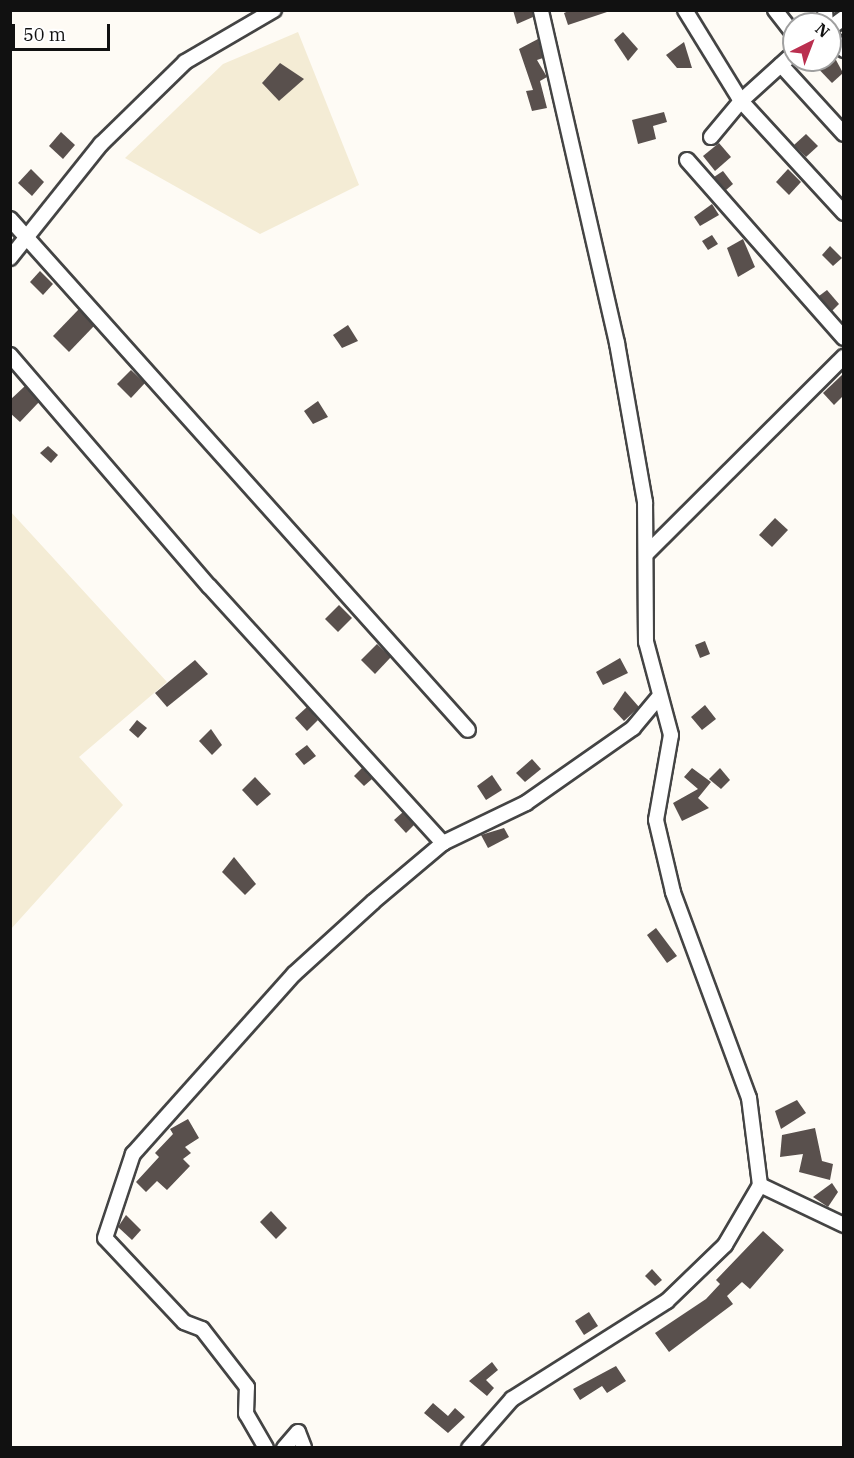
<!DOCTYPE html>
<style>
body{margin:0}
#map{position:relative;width:854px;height:1458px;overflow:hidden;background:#fefbf5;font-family:"IBM Plex Serif",serif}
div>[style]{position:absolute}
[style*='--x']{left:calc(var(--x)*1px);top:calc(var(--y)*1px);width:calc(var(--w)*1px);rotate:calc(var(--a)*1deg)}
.farmland>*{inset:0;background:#f4ecd5}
.building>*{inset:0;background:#59504d}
.roads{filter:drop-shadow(2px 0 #444) drop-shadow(-2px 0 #444) drop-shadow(0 2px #444) drop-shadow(0 -2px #444)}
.street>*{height:14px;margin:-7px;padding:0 7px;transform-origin:7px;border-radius:7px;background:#fff}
span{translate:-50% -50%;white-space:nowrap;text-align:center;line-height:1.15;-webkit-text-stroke:6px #fff;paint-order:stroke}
.frame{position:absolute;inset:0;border:12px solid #111;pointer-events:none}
.north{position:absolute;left:782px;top:12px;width:60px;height:60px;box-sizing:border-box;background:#fff;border:2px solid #a0a0a0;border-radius:50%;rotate:42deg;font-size:16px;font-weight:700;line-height:24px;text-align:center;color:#111}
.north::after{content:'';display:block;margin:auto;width:21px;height:27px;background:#ba2f4f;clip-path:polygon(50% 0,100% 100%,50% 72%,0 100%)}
.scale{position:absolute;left:12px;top:24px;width:98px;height:27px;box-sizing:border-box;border:3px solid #111;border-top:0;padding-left:8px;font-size:18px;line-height:21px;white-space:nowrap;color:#111;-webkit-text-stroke:4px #fff;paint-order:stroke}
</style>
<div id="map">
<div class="farmland">
<i style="clip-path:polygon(298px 32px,359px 185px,260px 234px,125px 158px,223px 64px)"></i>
<i style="clip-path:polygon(10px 511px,167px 682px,79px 757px,123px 805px,11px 929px)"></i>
</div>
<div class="building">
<i style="clip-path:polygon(513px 10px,532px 10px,533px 17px,517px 24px)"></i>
<i style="clip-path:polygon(571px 10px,607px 10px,607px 12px,568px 25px,564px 13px)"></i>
<i style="clip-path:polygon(623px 32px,638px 49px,628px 61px,614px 40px)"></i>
<i style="clip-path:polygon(538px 39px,543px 58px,537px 60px,547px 77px,540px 81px,547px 108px,532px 111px,526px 91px,533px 90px,519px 49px)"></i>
<i style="clip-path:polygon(684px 42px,692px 68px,677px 68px,666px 55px)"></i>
<i style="clip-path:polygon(810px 60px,836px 60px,843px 73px,832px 83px)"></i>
<i style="clip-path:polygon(280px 63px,304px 79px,279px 101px,262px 83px)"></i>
<i style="clip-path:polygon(664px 112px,667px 122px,653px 126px,656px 139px,638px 144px,632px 120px)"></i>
<i style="clip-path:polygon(61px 132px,75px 145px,63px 159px,49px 146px)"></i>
<i style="clip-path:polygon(806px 134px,818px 146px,806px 157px,794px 145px)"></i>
<i style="clip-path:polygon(719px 143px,731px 157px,715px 171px,703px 156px)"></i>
<i style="clip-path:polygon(31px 169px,44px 182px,32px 196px,18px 183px)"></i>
<i style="clip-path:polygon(788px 169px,801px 182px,789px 195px,776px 182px)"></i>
<i style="clip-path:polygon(723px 171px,733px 184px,726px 190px,714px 177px)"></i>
<i style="clip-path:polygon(712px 204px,719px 215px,700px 226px,694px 217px)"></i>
<i style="clip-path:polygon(712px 235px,718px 244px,708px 250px,702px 241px)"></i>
<i style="clip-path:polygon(743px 239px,755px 267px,738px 277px,727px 248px)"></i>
<i style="clip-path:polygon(830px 246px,842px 258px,833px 266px,822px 255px)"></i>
<i style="clip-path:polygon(40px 271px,53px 284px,43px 295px,30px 282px)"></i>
<i style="clip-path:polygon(827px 290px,839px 304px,832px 311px,819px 296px)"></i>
<i style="clip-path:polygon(79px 309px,94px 326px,69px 352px,53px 336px)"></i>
<i style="clip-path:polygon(348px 325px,358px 341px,342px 348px,333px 335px)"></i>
<i style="clip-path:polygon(131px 370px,145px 383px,131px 398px,117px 384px)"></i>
<i style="clip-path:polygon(843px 374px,843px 396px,834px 405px,823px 393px)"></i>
<i style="clip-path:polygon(25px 386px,39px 402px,20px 422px,10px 413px,10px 400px)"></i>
<i style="clip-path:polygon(318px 401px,328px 417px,313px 424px,304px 411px)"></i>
<i style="clip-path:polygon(48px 446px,58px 455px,51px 463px,40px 453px)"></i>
<i style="clip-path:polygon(775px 518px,788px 530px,772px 547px,759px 535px)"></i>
<i style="clip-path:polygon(339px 605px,352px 618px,338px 632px,325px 619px)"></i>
<i style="clip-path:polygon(705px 641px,710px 654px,700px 658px,695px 645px)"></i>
<i style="clip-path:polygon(377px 644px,391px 657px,375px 674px,361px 660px)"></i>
<i style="clip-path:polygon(620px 658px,628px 673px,603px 685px,596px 672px)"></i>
<i style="clip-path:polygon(195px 660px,208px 674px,167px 707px,155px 693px)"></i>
<i style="clip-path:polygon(625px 691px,639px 707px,624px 721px,613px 709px)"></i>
<i style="clip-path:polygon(705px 705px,716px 719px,702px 730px,691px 717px)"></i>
<i style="clip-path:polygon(307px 707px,318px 720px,307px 731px,295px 718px)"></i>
<i style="clip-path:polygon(137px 720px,147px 728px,138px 738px,129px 730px)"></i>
<i style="clip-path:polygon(211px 729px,222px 745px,212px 755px,199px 741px)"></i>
<i style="clip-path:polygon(307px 745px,316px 756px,304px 765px,295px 754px)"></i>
<i style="clip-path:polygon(532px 759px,541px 769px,525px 782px,516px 773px)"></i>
<i style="clip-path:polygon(362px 768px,372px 779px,364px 786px,354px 776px)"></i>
<i style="clip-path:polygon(692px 768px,711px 782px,698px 798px,709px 808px,682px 821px,673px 803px,698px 789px,684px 777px)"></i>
<i style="clip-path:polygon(720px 768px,730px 780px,721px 789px,709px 779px)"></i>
<i style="clip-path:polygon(492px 775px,502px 790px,486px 800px,477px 786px)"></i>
<i style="clip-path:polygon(255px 777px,271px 794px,257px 806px,242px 790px)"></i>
<i style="clip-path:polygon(403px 812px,414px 825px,406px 833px,394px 820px)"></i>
<i style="clip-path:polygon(504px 828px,509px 837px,488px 848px,481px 835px)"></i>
<i style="clip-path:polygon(234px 857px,256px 884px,245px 895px,222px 872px)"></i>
<i style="clip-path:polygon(656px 928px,677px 956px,667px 963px,647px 935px)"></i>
<i style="clip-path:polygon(797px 1100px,806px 1113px,781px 1129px,775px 1111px)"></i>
<i style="clip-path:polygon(188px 1119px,199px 1138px,185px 1147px,191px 1153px,183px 1159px,190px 1166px,167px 1190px,157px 1181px,146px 1192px,136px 1182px,159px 1157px,155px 1153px,173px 1134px,170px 1129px)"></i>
<i style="clip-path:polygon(815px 1128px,822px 1161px,833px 1164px,830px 1180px,799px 1172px,803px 1154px,780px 1157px,782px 1135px)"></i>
<i style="clip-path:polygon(832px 1183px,838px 1192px,828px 1207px,813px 1197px)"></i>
<i style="clip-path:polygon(271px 1211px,287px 1228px,276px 1239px,260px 1222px)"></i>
<i style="clip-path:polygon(126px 1215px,141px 1230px,132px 1240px,118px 1227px)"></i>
<i style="clip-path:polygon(763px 1231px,784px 1250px,750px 1289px,742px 1282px,727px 1296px,733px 1304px,669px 1352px,655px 1333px,706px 1299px,720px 1284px,716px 1280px)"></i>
<i style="clip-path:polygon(652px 1269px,662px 1280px,655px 1286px,645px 1276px)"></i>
<i style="clip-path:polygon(589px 1312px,598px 1326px,584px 1335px,575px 1321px)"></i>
<i style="clip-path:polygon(492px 1362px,498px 1370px,486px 1380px,494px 1388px,487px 1396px,469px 1381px)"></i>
<i style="clip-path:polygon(616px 1366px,626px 1381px,607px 1393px,602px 1386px,580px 1400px,573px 1389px)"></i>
<i style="clip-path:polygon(433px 1403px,448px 1416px,455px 1408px,465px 1417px,448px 1433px,424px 1413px)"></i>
</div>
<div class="roads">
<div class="street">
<i style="--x:685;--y:10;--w:107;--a:58.4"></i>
<i style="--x:741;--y:101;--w:152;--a:47.4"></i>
<i style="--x:775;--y:10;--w:31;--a:52"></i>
<i style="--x:825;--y:10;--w:14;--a:86"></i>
<i style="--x:830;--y:28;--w:17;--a:-36"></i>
<i style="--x:830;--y:36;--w:20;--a:45"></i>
<i style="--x:781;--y:65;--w:93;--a:47.6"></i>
<i style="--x:711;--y:137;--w:47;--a:-50.2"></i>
<i style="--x:741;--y:101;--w:72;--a:-42.2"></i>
<i style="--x:687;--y:160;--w:237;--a:48.6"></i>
<i style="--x:10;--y:219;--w:686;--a:48.13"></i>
<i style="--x:10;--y:258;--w:146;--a:-51.4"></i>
<i style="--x:101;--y:144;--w:117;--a:-44.3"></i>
<i style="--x:185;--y:62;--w:103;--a:-30.3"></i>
<i style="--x:10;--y:355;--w:305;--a:49.3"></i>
<i style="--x:209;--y:586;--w:348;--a:47.7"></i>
<i style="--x:647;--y:553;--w:278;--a:-44.9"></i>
<i style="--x:760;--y:1185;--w:93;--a:25.5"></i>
<i style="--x:266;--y:1448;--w:39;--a:-120"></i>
<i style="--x:246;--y:1414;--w:27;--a:-88"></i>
<i style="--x:247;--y:1387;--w:73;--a:-127.8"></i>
<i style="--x:202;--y:1329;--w:19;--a:-159"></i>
<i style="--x:184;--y:1322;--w:115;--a:-133.2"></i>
<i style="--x:105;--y:1238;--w:89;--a:-71.6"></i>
<i style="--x:133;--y:1154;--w:241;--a:-48.2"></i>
<i style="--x:294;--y:974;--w:107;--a:-42.3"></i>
<i style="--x:373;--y:902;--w:92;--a:-40.1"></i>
<i style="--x:443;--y:843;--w:92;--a:-25.7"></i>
<i style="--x:526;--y:803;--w:131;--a:-35"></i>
<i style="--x:633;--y:728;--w:39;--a:-50"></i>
<i style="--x:284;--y:1448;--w:21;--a:-49"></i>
<i style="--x:298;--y:1432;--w:17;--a:69"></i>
<i style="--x:469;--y:1448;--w:65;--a:-48.7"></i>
<i style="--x:512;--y:1399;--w:183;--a:-32.3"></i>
<i style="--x:667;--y:1301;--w:81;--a:-44"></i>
<i style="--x:725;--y:1245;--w:69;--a:-59.7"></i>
<i style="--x:760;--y:1185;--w:88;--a:-97.2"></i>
<i style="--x:749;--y:1098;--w:220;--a:-110.3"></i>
<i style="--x:673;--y:892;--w:74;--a:-103.3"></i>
<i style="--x:656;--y:820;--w:86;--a:-80"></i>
<i style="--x:671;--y:735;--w:96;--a:-105"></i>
<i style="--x:646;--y:642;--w:140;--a:-90.4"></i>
<i style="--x:645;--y:502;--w:161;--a:-100"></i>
<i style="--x:617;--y:343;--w:342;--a:-102.9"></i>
</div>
</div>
<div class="frame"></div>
<div class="north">N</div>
<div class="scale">50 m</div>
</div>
